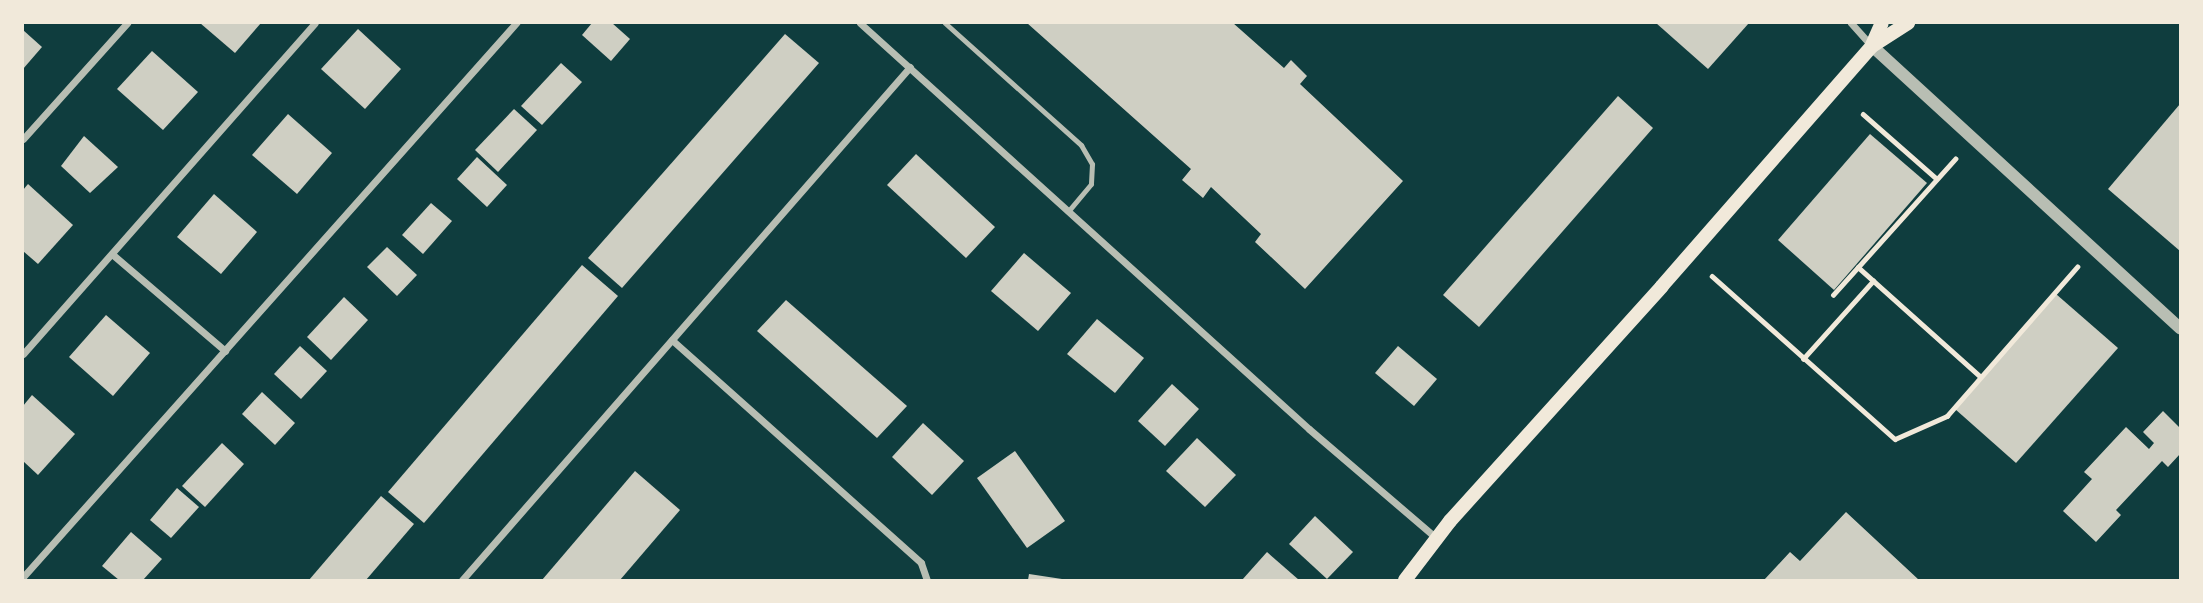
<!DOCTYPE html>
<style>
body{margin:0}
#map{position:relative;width:2203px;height:603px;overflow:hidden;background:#0f3d3e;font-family:"Exo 2",sans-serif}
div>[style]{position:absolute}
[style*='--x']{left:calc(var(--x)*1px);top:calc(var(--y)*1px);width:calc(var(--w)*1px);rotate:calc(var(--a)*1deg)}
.building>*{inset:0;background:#cfcfc3}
.path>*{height:4.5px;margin:-2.25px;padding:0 2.25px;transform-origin:2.25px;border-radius:2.25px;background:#f1e9da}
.service>*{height:5px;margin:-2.5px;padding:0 2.5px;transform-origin:2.5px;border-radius:2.5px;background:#b8beb3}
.minor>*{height:7px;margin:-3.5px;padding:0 3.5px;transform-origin:3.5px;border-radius:3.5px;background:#b8beb3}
.tertiary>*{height:12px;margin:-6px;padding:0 6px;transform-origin:6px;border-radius:6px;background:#b8beb3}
.secondary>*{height:14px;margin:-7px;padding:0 7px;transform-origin:7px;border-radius:7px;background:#f1e9da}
span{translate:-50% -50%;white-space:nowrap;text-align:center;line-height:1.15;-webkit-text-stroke:5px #f1e9da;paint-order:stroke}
.frame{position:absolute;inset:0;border:24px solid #f1e9da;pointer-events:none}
</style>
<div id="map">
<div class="building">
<i style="clip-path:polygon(200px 23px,261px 23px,235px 53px)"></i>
<i style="clip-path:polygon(592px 23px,612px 23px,630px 39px,611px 61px,582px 35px)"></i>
<i style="clip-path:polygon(1027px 23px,1233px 23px,1284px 68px,1291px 60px,1307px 76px,1300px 84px,1403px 181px,1305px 289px,1255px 242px,1261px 234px,1211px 187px,1203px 198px,1182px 180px,1191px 169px)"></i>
<i style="clip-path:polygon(1656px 23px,1749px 23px,1708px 69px)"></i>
<i style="clip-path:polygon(358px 29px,401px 69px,365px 109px,321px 69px)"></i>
<i style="clip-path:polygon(23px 30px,42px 47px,23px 69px)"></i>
<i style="clip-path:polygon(785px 34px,819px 63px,622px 288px,588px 258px)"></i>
<i style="clip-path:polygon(152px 51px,198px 92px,163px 130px,117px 89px)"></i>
<i style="clip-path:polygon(561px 63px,582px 82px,542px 125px,521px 106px)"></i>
<i style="clip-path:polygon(1618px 96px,1653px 128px,1479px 327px,1443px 295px)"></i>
<i style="clip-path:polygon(2180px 104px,2180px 251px,2108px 189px)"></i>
<i style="clip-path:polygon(514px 109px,537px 130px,498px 172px,475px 150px)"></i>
<i style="clip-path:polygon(288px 114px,332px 153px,297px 194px,252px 155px)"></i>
<i style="clip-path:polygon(1870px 134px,1927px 183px,1834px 290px,1778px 240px)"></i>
<i style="clip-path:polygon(84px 136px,118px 167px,90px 193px,61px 166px)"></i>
<i style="clip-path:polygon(916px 154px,995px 227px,966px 258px,887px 185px)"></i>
<i style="clip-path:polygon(477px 157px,507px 185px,487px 207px,457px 179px)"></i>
<i style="clip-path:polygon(28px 184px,73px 225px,38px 264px,23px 251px,23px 190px)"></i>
<i style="clip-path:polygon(214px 194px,257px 232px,221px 274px,177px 237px)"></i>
<i style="clip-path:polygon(431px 203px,452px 221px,423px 254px,402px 235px)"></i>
<i style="clip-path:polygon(387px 247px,417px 275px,397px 296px,367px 267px)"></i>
<i style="clip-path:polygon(1024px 253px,1071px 293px,1038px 331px,991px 291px)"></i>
<i style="clip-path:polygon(582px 265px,618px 296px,424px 523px,388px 492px)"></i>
<i style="clip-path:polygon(2056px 294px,2118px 348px,2016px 463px,1955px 409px)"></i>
<i style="clip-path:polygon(344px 297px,368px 320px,331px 360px,307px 337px)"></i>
<i style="clip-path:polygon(786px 300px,907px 406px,877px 438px,757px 331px)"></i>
<i style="clip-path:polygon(106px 315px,150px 353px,113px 396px,69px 357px)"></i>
<i style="clip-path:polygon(1097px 319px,1144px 358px,1115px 393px,1067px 354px)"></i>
<i style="clip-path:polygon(300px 346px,327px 371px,301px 399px,274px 374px)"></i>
<i style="clip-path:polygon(1398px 346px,1437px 379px,1414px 406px,1375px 373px)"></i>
<i style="clip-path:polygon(1172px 384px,1199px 409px,1165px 446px,1138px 421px)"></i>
<i style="clip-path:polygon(262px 392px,295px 423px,275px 445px,242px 414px)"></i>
<i style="clip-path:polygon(32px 395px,75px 434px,38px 475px,23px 461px,23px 406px)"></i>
<i style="clip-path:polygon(2163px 411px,2180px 428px,2180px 454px,2168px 467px,2162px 461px,2116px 510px,2121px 515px,2096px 542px,2063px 511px,2092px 479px,2084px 472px,2126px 427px,2149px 449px,2154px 443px,2143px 432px)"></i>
<i style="clip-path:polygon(923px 423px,964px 461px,932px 495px,892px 457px)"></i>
<i style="clip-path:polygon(1197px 438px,1236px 475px,1205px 507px,1166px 471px)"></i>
<i style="clip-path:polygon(222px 443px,244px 464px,205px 507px,182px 486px)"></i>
<i style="clip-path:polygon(1015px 451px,1065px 521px,1027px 548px,977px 478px)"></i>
<i style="clip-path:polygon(635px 471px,680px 510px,620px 580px,542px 580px)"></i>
<i style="clip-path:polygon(177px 488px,199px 507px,171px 538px,150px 520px)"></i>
<i style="clip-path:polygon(381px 496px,414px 524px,366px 580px,309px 580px)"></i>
<i style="clip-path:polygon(1846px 512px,1919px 580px,1764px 580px,1790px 552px,1800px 561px)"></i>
<i style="clip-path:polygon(1315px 516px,1353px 552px,1327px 579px,1289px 544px)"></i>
<i style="clip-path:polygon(131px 532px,162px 559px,143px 580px,119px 580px,102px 566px)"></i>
<i style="clip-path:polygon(1267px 552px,1299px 580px,1242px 580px)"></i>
<i style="clip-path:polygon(1029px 574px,1062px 579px,1061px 580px,1028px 580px)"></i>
</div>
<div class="path">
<i style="--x:1863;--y:114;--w:98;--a:41.3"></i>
<i style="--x:1858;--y:267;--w:164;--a:41.8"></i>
<i style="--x:1712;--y:276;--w:245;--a:41.7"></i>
<i style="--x:1895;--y:439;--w:57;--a:-23.9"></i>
<i style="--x:1947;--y:416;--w:198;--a:-48.9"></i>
<i style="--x:1833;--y:295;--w:183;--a:-48.1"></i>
<i style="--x:1803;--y:359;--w:105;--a:-48.1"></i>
</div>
<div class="service">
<i style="--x:945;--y:23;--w:183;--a:41.9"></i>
<i style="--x:1081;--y:145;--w:22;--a:60"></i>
<i style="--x:1092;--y:164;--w:20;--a:93"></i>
<i style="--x:1091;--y:184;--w:35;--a:130"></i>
</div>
<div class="minor">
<i style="--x:860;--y:23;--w:605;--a:42.12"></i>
<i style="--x:1309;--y:429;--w:167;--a:40.6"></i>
<i style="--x:1851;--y:23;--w:31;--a:48"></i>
<i style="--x:23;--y:139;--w:156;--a:-48.1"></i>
<i style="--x:112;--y:254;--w:149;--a:40.6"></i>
<i style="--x:672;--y:340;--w:334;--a:41.8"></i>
<i style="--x:921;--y:563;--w:18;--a:71"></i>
<i style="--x:23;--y:354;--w:441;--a:-48.6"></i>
<i style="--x:23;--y:577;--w:742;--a:-48.33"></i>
<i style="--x:462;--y:580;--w:681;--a:-48.87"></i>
</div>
<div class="tertiary">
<i style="--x:1872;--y:46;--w:418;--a:42.5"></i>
</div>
<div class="secondary">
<i style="--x:1872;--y:45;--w:24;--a:-66"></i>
<i style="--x:1405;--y:580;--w:74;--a:-52.7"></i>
<i style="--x:1450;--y:521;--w:316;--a:-47.9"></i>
<i style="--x:1662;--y:286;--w:319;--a:-48.8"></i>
<i style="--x:1872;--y:46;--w:43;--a:-32.6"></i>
</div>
<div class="frame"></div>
</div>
